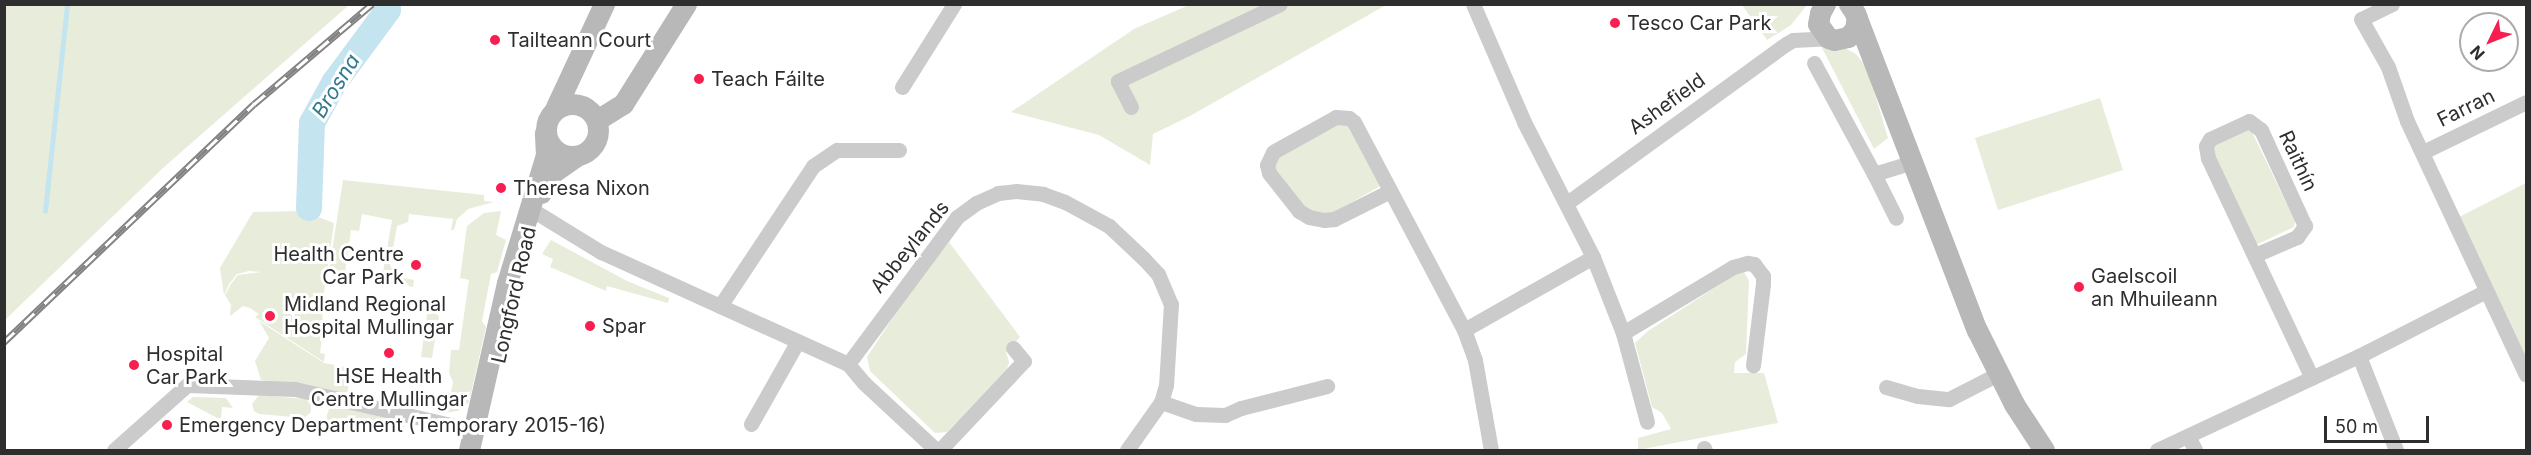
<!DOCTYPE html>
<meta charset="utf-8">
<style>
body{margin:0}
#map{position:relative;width:2531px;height:455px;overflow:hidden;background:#fff;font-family:Inter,sans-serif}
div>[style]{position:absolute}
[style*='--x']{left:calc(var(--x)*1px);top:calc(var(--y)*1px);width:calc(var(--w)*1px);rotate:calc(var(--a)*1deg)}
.green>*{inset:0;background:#e7edda}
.stream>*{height:4.5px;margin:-2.25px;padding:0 2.25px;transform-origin:2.25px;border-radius:2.25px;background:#c4e4ef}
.river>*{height:26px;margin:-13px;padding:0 13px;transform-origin:13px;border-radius:13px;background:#c4e4ef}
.street>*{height:15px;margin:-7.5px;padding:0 7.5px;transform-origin:7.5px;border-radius:7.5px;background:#cbcbcb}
.secondary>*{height:21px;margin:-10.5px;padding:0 10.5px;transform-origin:10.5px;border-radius:10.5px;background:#b8b8b8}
.secondary>.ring{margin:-10.5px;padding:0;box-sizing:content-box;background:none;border:21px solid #b8b8b8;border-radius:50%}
.rail>*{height:7px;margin-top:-3.5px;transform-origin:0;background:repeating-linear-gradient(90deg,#fff 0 14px,#838383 0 28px);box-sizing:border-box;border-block:2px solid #838383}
.dots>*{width:16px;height:16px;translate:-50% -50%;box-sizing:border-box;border:3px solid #fff;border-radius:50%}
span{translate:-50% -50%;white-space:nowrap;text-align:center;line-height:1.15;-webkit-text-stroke:6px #fff;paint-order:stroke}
.poi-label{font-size:20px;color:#2e2e2e}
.left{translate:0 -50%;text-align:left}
.right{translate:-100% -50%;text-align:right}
.street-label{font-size:20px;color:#2e2e2e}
.water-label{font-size:21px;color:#327a90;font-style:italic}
.frame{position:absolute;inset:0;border:6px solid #2e2e2e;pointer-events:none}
.north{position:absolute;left:2459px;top:12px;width:60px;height:60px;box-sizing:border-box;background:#fff;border:2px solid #ababab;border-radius:50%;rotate:227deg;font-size:16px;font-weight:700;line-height:24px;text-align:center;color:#2e2e2e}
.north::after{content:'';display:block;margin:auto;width:21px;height:27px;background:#f61f4f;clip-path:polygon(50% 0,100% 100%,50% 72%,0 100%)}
.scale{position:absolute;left:2324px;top:416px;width:105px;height:27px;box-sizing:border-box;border:3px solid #2e2e2e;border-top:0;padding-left:8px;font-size:18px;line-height:21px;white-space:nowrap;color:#2e2e2e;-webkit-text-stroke:4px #fff;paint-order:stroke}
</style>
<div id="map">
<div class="green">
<i style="clip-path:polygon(5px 4px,349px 4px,349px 5px,163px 168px,5px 320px)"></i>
<i style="clip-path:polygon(1189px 5px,1386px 5px,1190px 116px,1153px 134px,1150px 165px,1099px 135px,1011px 112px,1134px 29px)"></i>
<i style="clip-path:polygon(1742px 5px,1807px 5px,1791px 25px,1767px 40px)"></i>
<i style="clip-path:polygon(1820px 44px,1841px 46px,1856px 54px,1867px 68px,1888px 138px,1874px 149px)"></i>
<i style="clip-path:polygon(2100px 98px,2123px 170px,1998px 210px,1975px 138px)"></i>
<i style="clip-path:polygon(1344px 122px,1356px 131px,1382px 185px,1331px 214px,1308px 211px,1273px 168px,1275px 159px)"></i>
<i style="clip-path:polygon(2248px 129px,2252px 132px,2295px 221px,2294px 227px,2258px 244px,2253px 240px,2213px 153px,2216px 144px)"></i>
<i style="clip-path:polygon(343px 180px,484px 195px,484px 201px,494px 202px,468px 209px,457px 219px,454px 230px,451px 230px,453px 219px,409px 214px,408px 222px,397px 226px,390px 266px,399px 268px,398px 277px,414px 280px,413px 287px,389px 283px,382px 278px,392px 220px,362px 214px,359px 231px,351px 230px,345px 273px,329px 271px)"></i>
<i style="clip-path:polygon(2526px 183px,2526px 361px,2459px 217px)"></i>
<i style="clip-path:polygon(302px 211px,334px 223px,322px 306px,323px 331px,320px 353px,325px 354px,324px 362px,255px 317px,259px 314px,250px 308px,243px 306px,230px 316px,231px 305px,225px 295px,231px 284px,238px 275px,262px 272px,249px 271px,237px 274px,229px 284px,224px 295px,220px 268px,253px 212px)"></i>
<i style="clip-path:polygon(501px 211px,496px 235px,506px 240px,497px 272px,491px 274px,482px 321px,486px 327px,469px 402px,458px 411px,442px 413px,437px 408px,439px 401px,443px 398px,455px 405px,460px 398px,451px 392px,453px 382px,449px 373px,451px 350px,459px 350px,469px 280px,460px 278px,467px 226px,484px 213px)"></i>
<i style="clip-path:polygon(551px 240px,627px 281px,669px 298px,668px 303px,607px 286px,606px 291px,550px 267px,553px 259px,542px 254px)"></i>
<i style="clip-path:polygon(949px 242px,1020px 337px,1006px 352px,1009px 362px,1007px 369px,947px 432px,935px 433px,870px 371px,867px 357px,913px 287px)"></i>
<i style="clip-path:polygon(1739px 272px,1744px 272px,1749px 281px,1746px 354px,1735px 362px,1734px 373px,1764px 373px,1778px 423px,1638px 450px,1638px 438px,1671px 429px,1662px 413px,1652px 407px,1635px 343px,1648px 331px)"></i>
<i style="clip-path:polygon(428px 308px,439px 316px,432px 358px,421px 357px)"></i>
<i style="clip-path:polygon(259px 321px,324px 363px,351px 368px,347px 395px,261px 380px,255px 361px,269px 338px)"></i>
<i style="clip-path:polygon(259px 395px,306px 399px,311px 405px,311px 412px,304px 418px,259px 414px,254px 411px,252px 404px)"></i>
<i style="clip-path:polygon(193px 397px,226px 398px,233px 408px,222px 407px,221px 420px,187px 402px)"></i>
<i style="clip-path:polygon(338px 406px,405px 423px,403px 433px,334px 428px,327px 421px,327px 415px,329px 409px)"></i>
</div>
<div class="stream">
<i style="--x:45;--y:211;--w:208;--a:-83.9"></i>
</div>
<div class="river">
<i style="--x:309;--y:208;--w:85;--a:-88"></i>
<i style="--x:312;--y:123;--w:46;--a:-61.2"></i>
<i style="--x:334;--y:83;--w:91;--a:-53.5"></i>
</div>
<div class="street">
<i style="--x:1473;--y:4;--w:129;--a:66.6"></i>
<i style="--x:1524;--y:122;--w:152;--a:62.9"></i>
<i style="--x:1593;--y:257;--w:82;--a:68.5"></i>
<i style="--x:1623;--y:333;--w:92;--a:74.9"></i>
<i style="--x:2392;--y:4;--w:34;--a:154"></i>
<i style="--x:2361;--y:19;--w:55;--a:60.6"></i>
<i style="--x:2388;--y:67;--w:57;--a:70.6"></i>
<i style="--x:2407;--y:121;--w:280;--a:64.9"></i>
<i style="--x:1814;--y:63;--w:126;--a:61.6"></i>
<i style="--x:1874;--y:174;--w:41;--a:-17.1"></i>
<i style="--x:902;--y:87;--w:98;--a:-57.9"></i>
<i style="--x:1131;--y:107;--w:29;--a:-117"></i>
<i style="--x:1118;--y:81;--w:179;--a:-25.4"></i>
<i style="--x:2423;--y:152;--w:114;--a:-25.9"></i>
<i style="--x:1874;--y:174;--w:49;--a:63.4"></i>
<i style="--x:1390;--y:191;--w:63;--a:153.4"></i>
<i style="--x:1334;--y:219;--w:10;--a:174"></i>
<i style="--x:1324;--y:220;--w:15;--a:-169"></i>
<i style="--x:1309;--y:217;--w:12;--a:-149"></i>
<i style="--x:1299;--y:211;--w:48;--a:-128.3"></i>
<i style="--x:1269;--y:173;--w:8;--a:-104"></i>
<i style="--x:1267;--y:165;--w:14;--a:-65"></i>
<i style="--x:1273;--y:152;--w:72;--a:-29.1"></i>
<i style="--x:1336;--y:117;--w:13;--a:4"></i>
<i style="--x:1349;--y:118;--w:6;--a:39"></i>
<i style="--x:1354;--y:122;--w:235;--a:62.1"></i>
<i style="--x:1567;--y:203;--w:271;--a:-36"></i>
<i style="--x:1786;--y:44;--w:8;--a:-30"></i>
<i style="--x:1793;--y:40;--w:35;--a:-3"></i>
<i style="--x:534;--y:211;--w:79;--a:31.5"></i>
<i style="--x:601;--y:252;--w:271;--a:24.4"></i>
<i style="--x:848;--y:364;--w:183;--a:-53.4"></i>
<i style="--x:957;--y:217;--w:24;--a:-36"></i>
<i style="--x:976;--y:203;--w:24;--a:-24"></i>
<i style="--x:998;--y:193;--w:18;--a:-6"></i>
<i style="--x:1016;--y:191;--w:27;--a:6"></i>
<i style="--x:1043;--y:194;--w:23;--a:20"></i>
<i style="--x:1065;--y:202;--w:50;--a:28.6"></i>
<i style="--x:1109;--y:226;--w:47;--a:43.3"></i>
<i style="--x:1143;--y:258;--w:22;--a:47"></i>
<i style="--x:1158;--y:274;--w:33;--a:67"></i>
<i style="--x:1171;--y:304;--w:81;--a:93.5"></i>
<i style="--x:1166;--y:385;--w:18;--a:106"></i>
<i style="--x:1161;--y:402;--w:59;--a:125.3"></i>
<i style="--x:2255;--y:255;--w:46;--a:-23.2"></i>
<i style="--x:2297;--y:237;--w:14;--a:-54"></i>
<i style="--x:2305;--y:226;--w:106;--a:-114.6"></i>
<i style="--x:2261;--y:130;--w:15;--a:-143"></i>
<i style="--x:2249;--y:121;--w:43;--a:155.2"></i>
<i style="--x:2210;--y:139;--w:8;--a:120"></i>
<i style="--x:2206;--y:146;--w:12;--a:81"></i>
<i style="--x:2208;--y:158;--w:243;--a:64.7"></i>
<i style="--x:720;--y:306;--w:168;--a:-56.4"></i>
<i style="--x:813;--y:166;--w:29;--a:-34"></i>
<i style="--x:837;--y:150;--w:62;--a:0"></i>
<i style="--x:1623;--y:333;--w:128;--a:-31"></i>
<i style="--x:1733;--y:267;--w:15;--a:-16"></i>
<i style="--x:1747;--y:263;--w:7;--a:8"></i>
<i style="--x:1754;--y:264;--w:15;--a:53"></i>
<i style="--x:1763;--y:276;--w:8;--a:90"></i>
<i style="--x:1763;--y:284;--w:82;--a:97"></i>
<i style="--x:2359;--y:356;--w:101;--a:68.5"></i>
<i style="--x:848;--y:364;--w:25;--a:50"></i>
<i style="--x:864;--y:383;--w:98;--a:42.9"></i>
<i style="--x:1886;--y:387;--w:33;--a:16"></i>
<i style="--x:1918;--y:396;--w:31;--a:6"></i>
<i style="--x:1949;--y:399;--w:55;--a:-27"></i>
<i style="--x:1161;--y:402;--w:37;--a:19"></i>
<i style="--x:1196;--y:414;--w:29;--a:2"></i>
<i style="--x:1225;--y:415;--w:17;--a:-24"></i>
<i style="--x:1241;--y:408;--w:89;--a:-14.3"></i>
<i style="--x:751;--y:424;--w:95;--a:-60.5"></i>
<i style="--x:2188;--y:436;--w:16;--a:63"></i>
<i style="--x:1704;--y:448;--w:2;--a:63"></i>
<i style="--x:114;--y:450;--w:98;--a:-41.7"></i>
<i style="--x:187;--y:385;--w:108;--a:2.1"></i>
<i style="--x:295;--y:389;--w:182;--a:13"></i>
<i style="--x:940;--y:450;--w:122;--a:-46.7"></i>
<i style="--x:1024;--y:361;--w:17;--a:-130"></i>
<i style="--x:1491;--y:450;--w:91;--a:-100.1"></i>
<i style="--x:1475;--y:360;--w:32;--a:-110"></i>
<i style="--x:1464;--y:330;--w:148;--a:-29.5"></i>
<i style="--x:2157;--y:450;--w:223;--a:-25"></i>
<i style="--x:2359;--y:356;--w:143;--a:-27.1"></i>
</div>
<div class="secondary">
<i style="--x:1825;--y:4;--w:10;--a:119"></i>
<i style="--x:1820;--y:13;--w:11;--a:100"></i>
<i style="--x:1818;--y:24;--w:17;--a:54"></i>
<i style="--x:1828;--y:38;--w:6;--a:18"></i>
<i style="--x:1834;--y:40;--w:14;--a:-12"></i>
<i style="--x:1848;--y:37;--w:11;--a:-49"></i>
<i style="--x:1855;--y:29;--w:12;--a:-81"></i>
<i style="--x:1849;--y:4;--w:11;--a:56"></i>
<i style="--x:1855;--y:13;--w:340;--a:69"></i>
<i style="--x:1977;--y:330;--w:83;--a:63.4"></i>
<i style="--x:2014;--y:404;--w:55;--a:56.9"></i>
<i class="ring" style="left:546px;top:104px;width:31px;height:31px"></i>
<i style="--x:556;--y:107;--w:114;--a:-65"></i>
<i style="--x:597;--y:120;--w:31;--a:-32"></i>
<i style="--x:623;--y:104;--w:118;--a:-57.8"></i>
<i style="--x:541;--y:193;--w:21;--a:-62"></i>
<i style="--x:551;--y:174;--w:32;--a:-35"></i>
<i style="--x:469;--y:450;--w:171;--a:-77.2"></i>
<i style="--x:507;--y:283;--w:134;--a:-73.1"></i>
<i style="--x:546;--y:155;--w:22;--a:-93"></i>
</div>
<div class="rail">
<i style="--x:4;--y:342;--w:345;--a:-43.6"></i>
<i style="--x:254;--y:104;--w:155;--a:-40.3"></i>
</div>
<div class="dots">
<i style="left:1615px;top:23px;background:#f61f4f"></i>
<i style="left:495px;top:40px;background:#f61f4f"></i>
<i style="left:699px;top:79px;background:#f61f4f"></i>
<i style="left:501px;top:188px;background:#f61f4f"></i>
<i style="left:416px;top:265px;background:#f61f4f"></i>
<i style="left:2079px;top:287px;background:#f61f4f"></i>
<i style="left:270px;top:316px;background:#f61f4f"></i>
<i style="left:590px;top:326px;background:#f61f4f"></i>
<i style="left:389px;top:353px;background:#f61f4f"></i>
<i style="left:134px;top:365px;background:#f61f4f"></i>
<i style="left:167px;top:425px;background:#f61f4f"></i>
</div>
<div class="poi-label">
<span class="left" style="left:1627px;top:23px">Tesco Car Park</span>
<span class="left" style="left:507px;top:40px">Tailteann Court</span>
<span class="left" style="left:711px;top:79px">Teach Fáilte</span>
<span class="left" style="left:513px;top:188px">Theresa Nixon</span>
<span class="right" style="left:404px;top:266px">Health Centre<br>Car Park</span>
<span class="left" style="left:2091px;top:288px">Gaelscoil<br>an Mhuileann</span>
<span class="left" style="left:284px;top:316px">Midland Regional<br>Hospital Mullingar</span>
<span class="left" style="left:602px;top:326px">Spar</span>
<span class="left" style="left:146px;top:366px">Hospital<br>Car Park</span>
<span style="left:389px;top:388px">HSE Health<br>Centre Mullingar</span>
<span class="left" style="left:179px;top:425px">Emergency Department (Temporary 2015-16)</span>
</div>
<div class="street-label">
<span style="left:1667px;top:104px;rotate:-36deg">Ashefield</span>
<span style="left:2466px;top:108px;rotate:-26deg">Farran</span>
<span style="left:2298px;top:161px;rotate:65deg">Raithín</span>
<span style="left:910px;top:247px;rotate:-51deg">Abbeylands</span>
<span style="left:514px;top:295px;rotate:-77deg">Longford Road</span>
</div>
<div class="water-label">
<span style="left:336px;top:86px;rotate:-58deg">Brosna</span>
</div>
<div class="frame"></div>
<div class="north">N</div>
<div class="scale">50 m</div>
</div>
